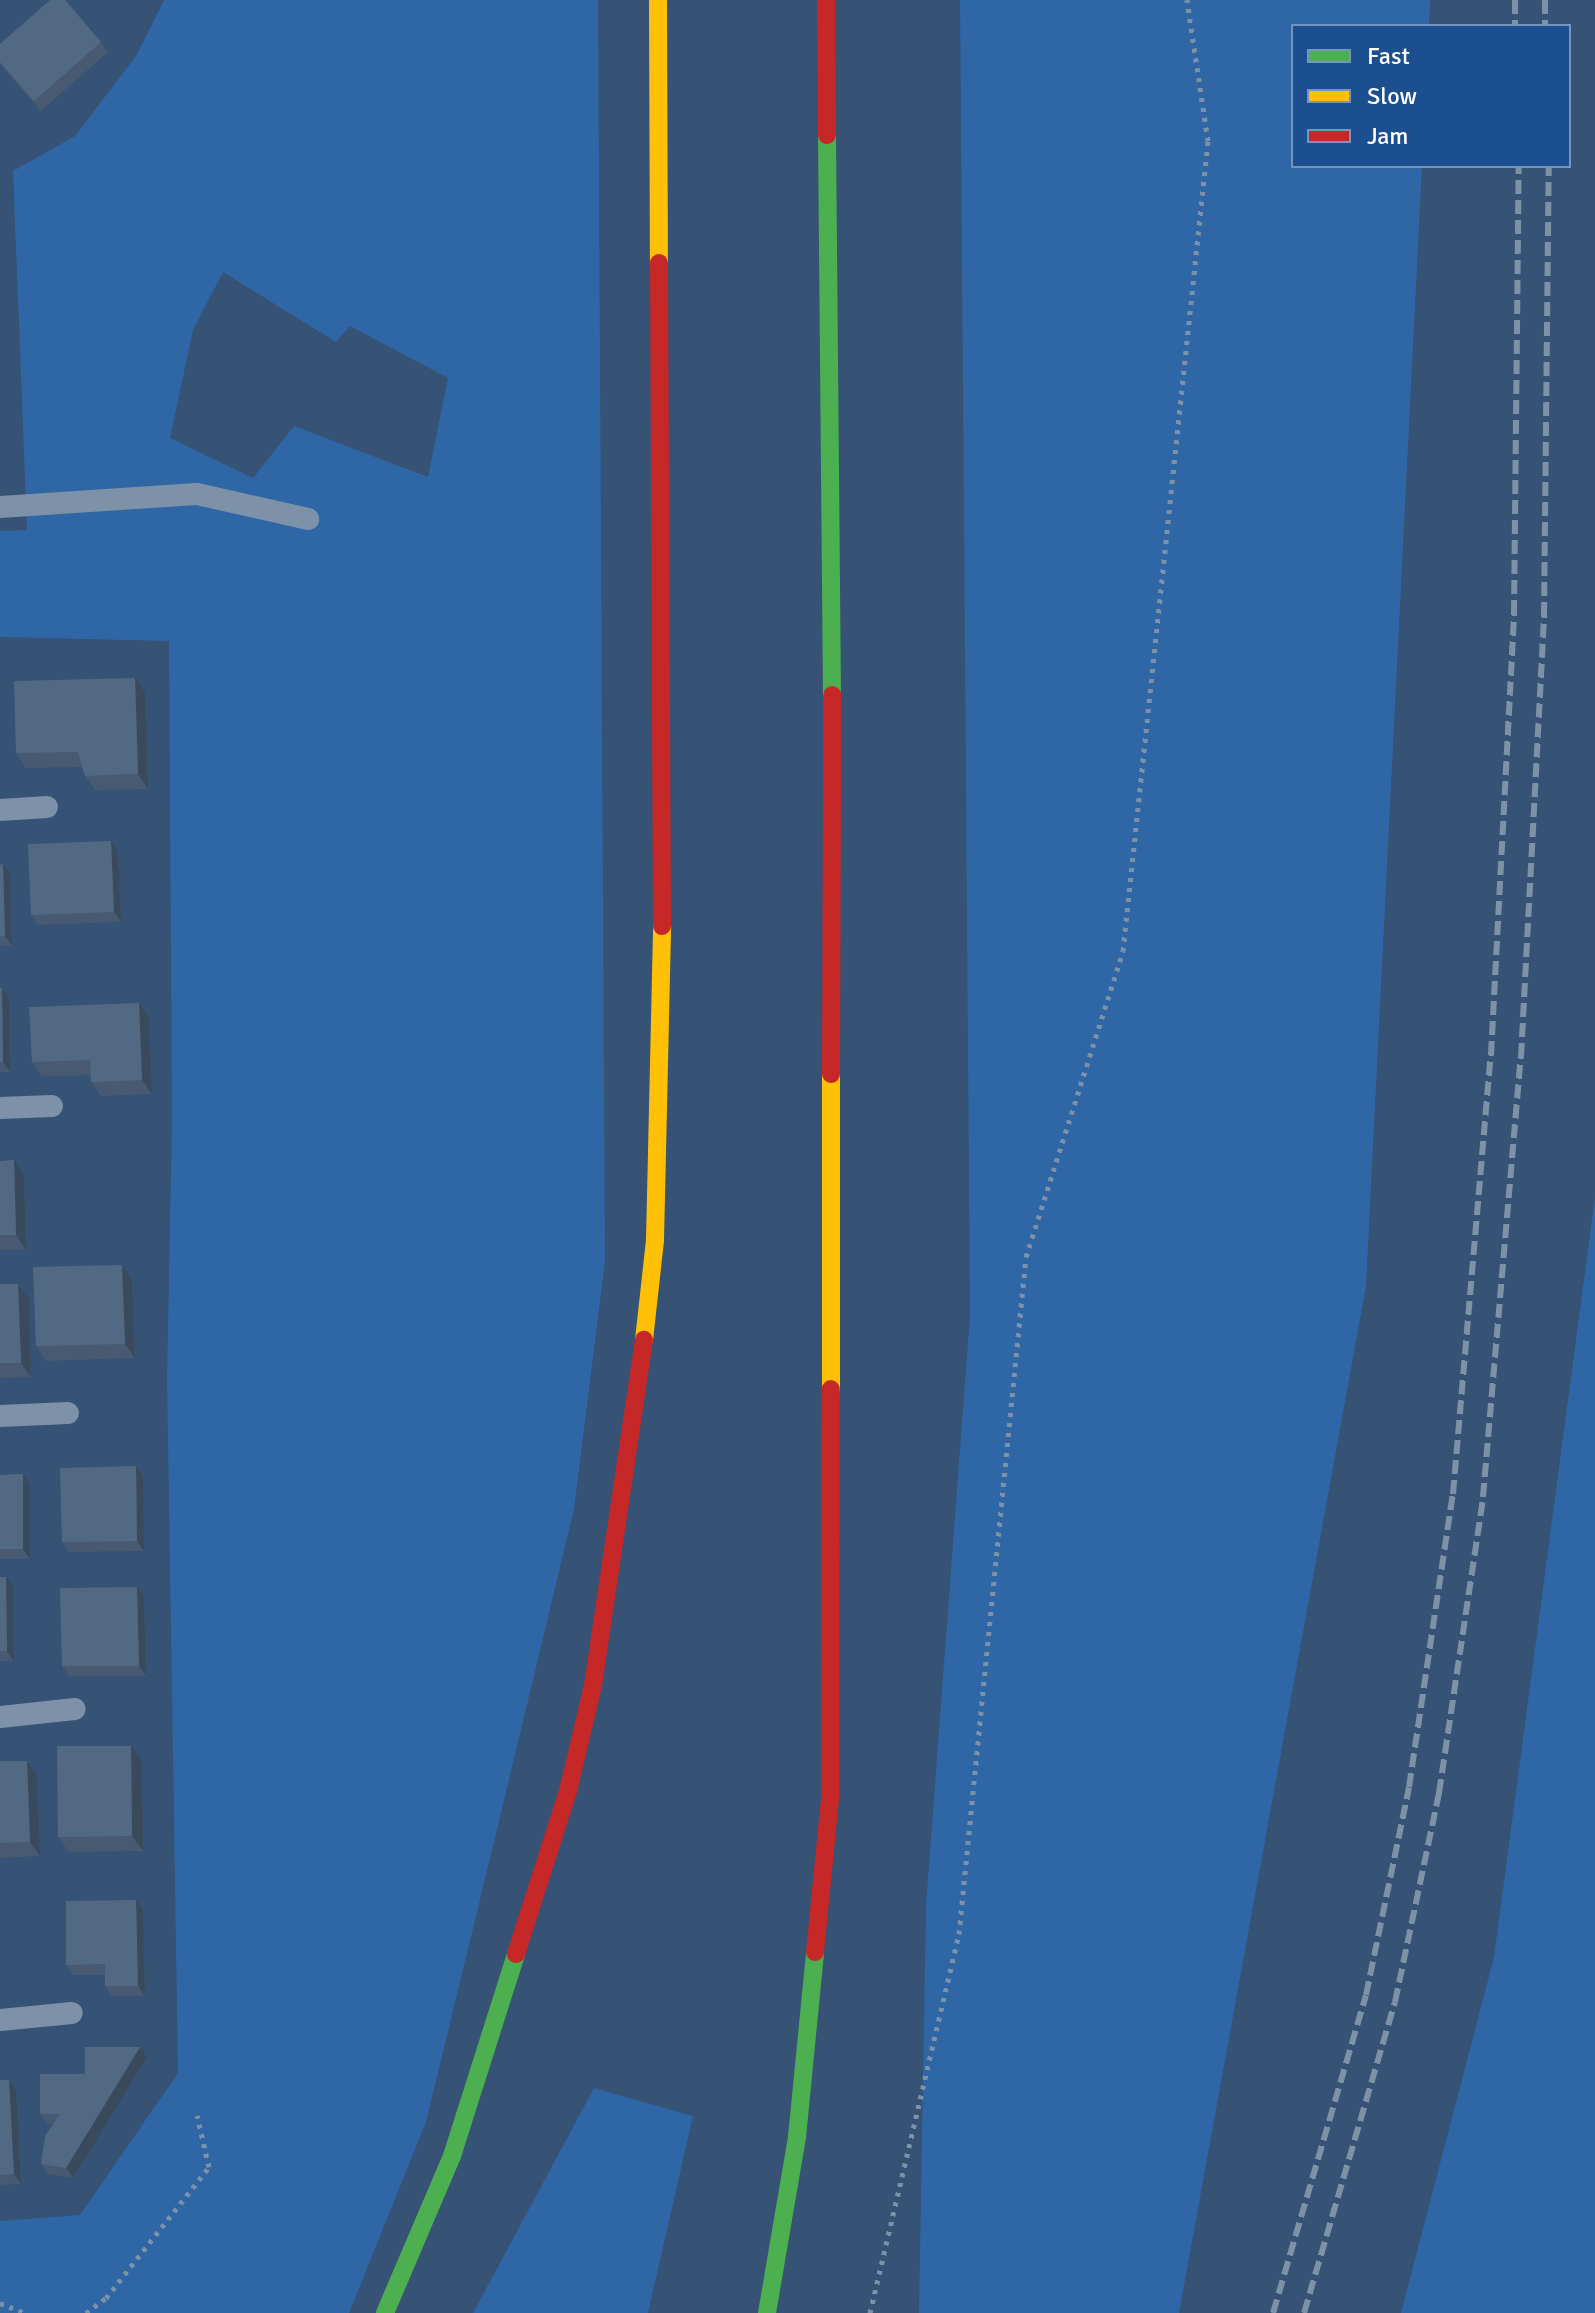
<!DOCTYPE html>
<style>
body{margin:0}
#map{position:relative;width:1595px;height:2313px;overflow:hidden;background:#365274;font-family:Signika,sans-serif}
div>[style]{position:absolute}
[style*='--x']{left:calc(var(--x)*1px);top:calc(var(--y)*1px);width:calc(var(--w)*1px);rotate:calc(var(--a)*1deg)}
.green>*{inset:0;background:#2f66a5}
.path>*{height:5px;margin-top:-2.5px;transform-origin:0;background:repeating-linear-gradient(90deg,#7d92a8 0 4px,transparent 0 10px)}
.lane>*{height:22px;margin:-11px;padding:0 11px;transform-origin:11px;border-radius:11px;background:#7d92a8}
.fast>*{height:18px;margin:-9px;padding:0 9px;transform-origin:9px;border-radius:9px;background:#4caf50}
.slow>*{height:18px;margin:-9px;padding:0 9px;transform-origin:9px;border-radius:9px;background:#ffc107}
.jam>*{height:18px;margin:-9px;padding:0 9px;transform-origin:9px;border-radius:9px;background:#c62828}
.rail>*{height:6px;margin-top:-3px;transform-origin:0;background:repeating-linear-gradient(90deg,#7e92a7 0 14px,transparent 0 20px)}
.wall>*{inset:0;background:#475a72}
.shaded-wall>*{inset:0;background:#394a5c}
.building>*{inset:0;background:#526984}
span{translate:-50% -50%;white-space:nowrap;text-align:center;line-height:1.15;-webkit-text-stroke:8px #1b4f8f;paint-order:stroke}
.legend{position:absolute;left:1291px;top:24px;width:280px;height:144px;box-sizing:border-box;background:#1b4f8f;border:2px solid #7695bc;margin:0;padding:10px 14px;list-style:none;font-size:24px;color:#fff}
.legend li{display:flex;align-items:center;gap:16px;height:40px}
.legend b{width:40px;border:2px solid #7695bc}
</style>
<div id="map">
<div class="green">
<i style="clip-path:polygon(evenodd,164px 0,598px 0,605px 1261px,574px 1509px,494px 1842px,426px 2122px,349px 2313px,0 2313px,0 2221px,80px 2215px,178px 2073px,167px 1377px,172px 1120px,169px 641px,0 637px,0 531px,27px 530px,13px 171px,75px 136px,136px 56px,164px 0,223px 272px,336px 342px,350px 326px,448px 378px,428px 477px,294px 426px,253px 478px,170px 438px,193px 330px,223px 272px)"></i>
<i style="clip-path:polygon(960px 0,1430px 0,1429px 26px,1293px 26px,1293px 166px,1422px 166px,1366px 1286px,1179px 2313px,919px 2313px,926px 1905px,970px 1315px)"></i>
<i style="clip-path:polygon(1595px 1197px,1595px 2313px,1401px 2313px,1494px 1957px)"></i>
<i style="clip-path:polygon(594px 2088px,693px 2116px,648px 2313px,473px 2313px)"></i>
</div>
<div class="path">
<i style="--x:0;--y:2303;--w:27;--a:22"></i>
<i style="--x:86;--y:2313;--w:25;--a:-37"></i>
<i style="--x:106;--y:2298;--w:167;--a:-51.8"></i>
<i style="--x:209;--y:2167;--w:53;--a:-103"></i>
<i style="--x:870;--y:2313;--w:389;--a:-76.8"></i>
<i style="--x:959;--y:1934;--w:680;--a:-84.35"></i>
<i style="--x:1026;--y:1257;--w:321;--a:-72.4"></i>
<i style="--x:1123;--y:951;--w:814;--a:-84.01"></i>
<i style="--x:1208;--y:141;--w:143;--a:-98.5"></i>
</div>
<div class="lane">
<i style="--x:0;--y:507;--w:197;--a:-3.8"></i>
<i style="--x:197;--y:494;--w:114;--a:12.7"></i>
<i style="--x:0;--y:810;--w:47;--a:-3.7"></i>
<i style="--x:0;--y:1108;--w:52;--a:-2.2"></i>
<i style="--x:0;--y:1416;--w:68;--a:-2.5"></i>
<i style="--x:0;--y:1717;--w:75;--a:-6.1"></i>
<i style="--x:0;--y:2020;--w:72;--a:-5.6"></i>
</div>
<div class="fast">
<i style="--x:827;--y:135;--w:560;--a:89.49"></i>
<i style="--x:385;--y:2313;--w:171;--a:-66.9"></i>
<i style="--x:452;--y:2156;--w:212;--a:-72.4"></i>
<i style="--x:767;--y:2313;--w:179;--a:-80.3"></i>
<i style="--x:797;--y:2137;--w:186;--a:-84.4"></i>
</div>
<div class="slow">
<i style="--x:658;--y:0;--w:263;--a:89.8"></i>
<i style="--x:644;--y:1340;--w:101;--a:-83.7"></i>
<i style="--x:655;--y:1240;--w:314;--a:-88.7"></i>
<i style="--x:831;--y:1389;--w:315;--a:-90"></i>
</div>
<div class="jam">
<i style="--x:826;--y:0;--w:135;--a:89.6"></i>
<i style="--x:659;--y:263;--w:663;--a:89.74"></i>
<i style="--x:831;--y:1074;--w:379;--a:-89.8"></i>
<i style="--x:815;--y:1952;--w:154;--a:-84.4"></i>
<i style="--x:830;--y:1799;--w:410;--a:-89.9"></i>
<i style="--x:516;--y:1954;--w:171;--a:-72.3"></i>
<i style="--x:568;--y:1791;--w:109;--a:-76.7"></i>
<i style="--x:593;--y:1685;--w:349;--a:-81.6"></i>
</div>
<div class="rail">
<i style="--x:1515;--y:0;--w:26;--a:90"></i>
<i style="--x:1545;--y:0;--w:26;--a:90"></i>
<i style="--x:1273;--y:2313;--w:331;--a:-73.7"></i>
<i style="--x:1366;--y:1995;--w:212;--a:-78.3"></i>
<i style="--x:1409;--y:1787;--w:296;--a:-81.5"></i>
<i style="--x:1453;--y:1494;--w:441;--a:-85.1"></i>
<i style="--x:1491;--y:1055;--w:442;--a:-87"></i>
<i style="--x:1514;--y:614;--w:448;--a:-89.4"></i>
<i style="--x:1304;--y:2313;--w:324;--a:-73.7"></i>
<i style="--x:1395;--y:2002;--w:214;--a:-78.1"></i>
<i style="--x:1439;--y:1793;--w:299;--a:-81.5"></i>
<i style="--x:1483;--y:1497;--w:442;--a:-85.1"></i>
<i style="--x:1521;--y:1057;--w:442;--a:-87"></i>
<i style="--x:1544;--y:616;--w:450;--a:-89.4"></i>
</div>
<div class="wall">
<i style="clip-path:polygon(101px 42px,108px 52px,41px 111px,0 64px,0 44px)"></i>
<i style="clip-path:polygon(135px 678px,145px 693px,148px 789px,95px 790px,85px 776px,82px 767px,26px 768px,16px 753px)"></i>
<i style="clip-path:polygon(111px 841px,118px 851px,121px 922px,38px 925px,31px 915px)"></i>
<i style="clip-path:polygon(0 865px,10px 874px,12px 946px,0 946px)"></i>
<i style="clip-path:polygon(0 988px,9px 998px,10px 1072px,0 1072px)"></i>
<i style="clip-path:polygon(149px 1017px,152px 1094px,101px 1096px,91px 1082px,91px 1075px,42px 1077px,32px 1062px)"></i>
<i style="clip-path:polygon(14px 1160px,24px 1175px,26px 1250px,0 1250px,0 1161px)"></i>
<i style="clip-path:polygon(132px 1280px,135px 1358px,46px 1361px,36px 1346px)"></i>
<i style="clip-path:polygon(0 1284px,18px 1284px,29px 1299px,31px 1377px,0 1378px)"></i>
<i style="clip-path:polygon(136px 1466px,143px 1476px,144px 1551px,69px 1552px,62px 1542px)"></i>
<i style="clip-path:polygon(23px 1474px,30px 1484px,30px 1559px,0 1559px,0 1475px)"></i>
<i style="clip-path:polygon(0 1577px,13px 1587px,14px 1661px,0 1661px)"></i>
<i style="clip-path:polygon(144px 1597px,146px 1676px,69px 1676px,62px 1666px)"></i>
<i style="clip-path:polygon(131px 1746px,142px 1761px,143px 1851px,69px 1852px,58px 1837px)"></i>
<i style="clip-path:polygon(0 1761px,27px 1761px,37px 1775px,40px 1856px,0 1858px)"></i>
<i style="clip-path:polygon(136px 1900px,143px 1910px,145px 1996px,112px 1996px,105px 1986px,105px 1975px,73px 1975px,66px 1965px)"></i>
<i style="clip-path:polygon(140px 2047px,147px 2057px,73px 2178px,48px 2174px,41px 2164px,53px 2124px,47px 2124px,40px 2114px,85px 2074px)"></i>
<i style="clip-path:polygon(0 2080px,9px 2080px,16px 2090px,21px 2184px,0 2185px)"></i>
</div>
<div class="shaded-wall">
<i style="clip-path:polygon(135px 678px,145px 693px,148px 789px,138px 774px)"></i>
<i style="clip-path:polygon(111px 841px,118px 851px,121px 922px,114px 912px)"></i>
<i style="clip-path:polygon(3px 864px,10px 874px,12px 946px,5px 936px)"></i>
<i style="clip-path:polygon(2px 988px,9px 998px,10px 1072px,3px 1062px)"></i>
<i style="clip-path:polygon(139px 1003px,149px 1017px,152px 1094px,142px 1080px)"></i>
<i style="clip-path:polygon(14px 1160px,24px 1175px,26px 1250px,16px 1235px)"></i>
<i style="clip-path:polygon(122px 1265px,132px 1280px,135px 1358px,125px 1344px)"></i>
<i style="clip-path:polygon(18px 1284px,29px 1299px,31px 1377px,21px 1363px)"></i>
<i style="clip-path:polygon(136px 1466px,143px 1476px,144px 1551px,137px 1541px)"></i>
<i style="clip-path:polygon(23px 1474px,30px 1484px,30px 1559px,23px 1549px)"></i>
<i style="clip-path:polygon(6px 1577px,13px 1587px,14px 1661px,7px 1651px)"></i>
<i style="clip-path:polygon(137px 1587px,144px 1597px,146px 1676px,139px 1666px)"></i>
<i style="clip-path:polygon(131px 1746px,142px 1761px,143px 1851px,132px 1836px)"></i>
<i style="clip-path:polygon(27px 1761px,37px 1775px,40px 1856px,30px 1842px)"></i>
<i style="clip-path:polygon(136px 1900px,143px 1910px,145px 1996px,138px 1986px)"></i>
<i style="clip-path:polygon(140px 2047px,147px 2057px,73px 2178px,66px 2168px)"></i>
<i style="clip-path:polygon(9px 2080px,16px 2090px,21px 2184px,14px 2174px)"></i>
</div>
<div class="building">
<i style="clip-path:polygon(50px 0,65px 0,101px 42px,34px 101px,0 62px,0 44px)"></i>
<i style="clip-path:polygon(135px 678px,138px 774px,85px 776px,78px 752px,16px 753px,14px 681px)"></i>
<i style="clip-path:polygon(111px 841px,114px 912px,31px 915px,28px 844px)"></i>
<i style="clip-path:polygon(3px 864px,5px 936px,0 936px,0 865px)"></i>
<i style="clip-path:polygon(0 988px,2px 988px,3px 1062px,0 1062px)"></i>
<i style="clip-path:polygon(139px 1003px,142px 1080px,91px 1082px,90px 1060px,32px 1062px,29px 1007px)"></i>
<i style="clip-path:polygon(14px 1160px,16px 1235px,0 1235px,0 1161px)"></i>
<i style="clip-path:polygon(122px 1265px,125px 1344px,36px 1346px,33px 1267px)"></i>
<i style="clip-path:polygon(0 1284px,18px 1284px,21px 1363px,0 1363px)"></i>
<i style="clip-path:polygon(136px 1466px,137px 1541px,62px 1542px,60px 1468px)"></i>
<i style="clip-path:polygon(23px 1474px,23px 1549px,0 1549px,0 1475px)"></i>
<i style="clip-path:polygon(0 1577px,6px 1577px,7px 1651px,0 1651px)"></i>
<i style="clip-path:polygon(137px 1587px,139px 1666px,62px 1666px,60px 1588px)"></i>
<i style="clip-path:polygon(57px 1746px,131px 1746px,132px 1836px,58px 1837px)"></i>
<i style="clip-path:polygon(0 1761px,27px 1761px,30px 1842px,0 1843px)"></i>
<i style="clip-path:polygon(136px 1900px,138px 1986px,105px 1986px,105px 1964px,66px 1965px,66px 1901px)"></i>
<i style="clip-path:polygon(85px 2047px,140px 2047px,66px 2168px,41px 2164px,45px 2136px,60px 2114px,40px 2114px,40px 2074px,85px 2074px)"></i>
<i style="clip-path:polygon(0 2080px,9px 2080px,14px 2174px,0 2175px)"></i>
</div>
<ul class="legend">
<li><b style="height:10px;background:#4caf50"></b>Fast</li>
<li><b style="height:10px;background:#ffc107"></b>Slow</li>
<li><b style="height:10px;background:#c62828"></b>Jam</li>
</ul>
</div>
